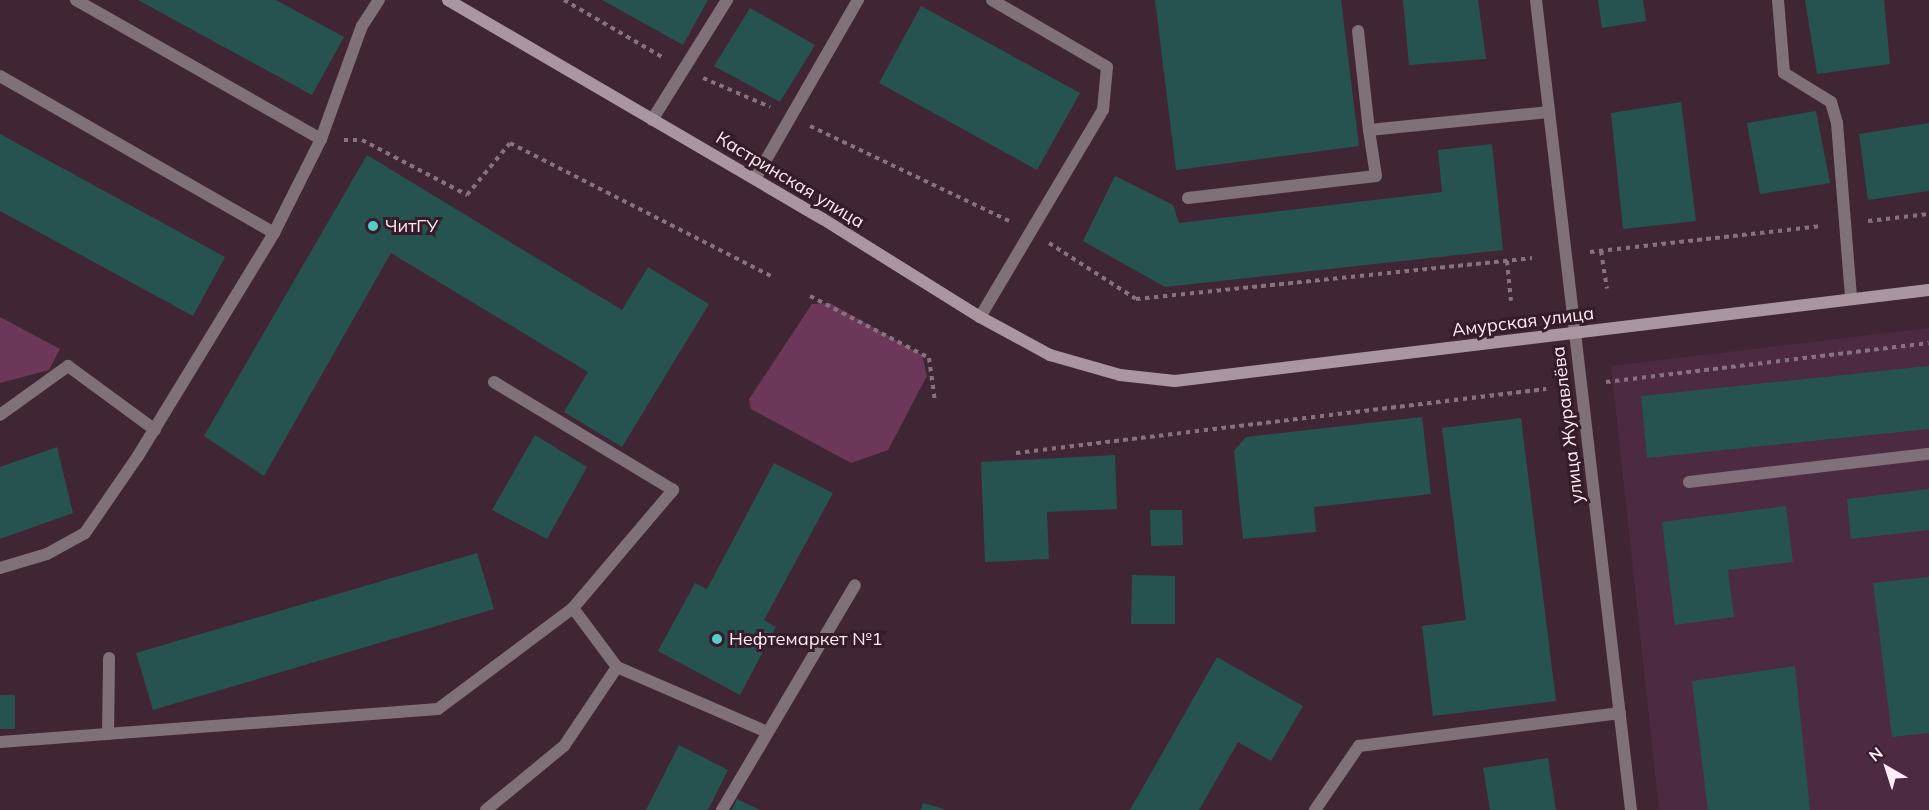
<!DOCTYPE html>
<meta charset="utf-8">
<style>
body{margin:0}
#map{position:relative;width:1929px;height:810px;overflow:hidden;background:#402535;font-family:Mulish,sans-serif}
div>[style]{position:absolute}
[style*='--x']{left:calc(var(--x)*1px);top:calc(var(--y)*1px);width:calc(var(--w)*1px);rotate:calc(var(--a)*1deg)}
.built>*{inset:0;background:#4c2a3f}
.green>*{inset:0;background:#6d3759}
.building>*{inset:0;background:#265350}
.path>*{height:4px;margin-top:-2px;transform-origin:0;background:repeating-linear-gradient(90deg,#897280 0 4.5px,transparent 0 9px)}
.lane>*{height:12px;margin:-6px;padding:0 6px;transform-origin:6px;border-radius:6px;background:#7f7079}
.street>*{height:12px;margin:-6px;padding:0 6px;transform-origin:6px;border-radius:6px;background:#7f7079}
.secondary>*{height:12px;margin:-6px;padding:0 6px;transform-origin:6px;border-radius:6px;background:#ac95a2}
.dots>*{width:16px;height:16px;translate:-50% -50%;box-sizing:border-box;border:3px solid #361b2b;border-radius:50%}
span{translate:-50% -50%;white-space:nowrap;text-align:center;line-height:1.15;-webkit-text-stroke:6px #361b2b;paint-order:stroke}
.street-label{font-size:18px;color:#feecf6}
.poi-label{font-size:18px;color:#feecf6}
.left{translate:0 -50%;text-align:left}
.north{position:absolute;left:1857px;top:738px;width:60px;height:60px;-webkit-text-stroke:4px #361b2b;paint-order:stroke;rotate:321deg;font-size:16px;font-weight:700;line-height:24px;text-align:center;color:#feecf6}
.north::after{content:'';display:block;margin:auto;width:21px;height:27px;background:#feecf6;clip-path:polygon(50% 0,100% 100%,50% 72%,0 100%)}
</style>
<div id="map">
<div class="built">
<i style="clip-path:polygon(1929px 328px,1929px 810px,1659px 810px,1611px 366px)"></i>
</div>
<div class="green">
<i style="clip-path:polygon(830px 303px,922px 355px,927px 376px,888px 450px,851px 463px,751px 409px,749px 399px,812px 304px)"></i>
<i style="clip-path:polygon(0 317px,60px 349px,49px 370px,0 383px)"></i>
</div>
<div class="building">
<i style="clip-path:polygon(138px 0,276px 0,344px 37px,312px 95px)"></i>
<i style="clip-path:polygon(602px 0,708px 0,683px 45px)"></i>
<i style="clip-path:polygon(1155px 0,1341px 0,1359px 146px,1176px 170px)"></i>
<i style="clip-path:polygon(1403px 0,1478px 0,1486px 59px,1409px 65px)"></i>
<i style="clip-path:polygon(1598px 0,1643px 0,1646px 21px,1602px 28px)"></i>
<i style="clip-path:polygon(1805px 0,1884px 0,1890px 64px,1817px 74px)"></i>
<i style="clip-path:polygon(921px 6px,1080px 93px,1037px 170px,879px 83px)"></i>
<i style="clip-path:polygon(750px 8px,815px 45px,780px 102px,714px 66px)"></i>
<i style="clip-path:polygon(1681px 102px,1696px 221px,1623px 229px,1611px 113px)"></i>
<i style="clip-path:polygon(1816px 111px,1830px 183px,1760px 194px,1747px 123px)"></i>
<i style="clip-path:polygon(1929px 123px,1929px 191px,1868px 200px,1859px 134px)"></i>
<i style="clip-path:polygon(0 134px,225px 257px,193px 316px,0 211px)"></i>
<i style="clip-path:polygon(1492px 144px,1503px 250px,1165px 287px,1083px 241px,1115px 176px,1173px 205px,1179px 223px,1442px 192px,1438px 150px)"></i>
<i style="clip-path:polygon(367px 155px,622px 310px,648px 267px,709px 304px,622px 447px,564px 412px,588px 372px,391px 253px,264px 476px,204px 436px)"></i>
<i style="clip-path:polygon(1929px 366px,1929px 429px,1647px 458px,1641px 396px)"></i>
<i style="clip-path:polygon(1422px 417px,1431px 494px,1314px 507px,1316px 532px,1243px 539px,1234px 451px,1246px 437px)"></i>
<i style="clip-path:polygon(1521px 418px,1556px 701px,1433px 716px,1422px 626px,1466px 620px,1442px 428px)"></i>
<i style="clip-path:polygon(535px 435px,587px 467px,547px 539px,492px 510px)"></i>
<i style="clip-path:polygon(57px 447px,73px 513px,0 539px,0 467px)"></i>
<i style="clip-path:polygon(1115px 455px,1117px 509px,1047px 512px,1049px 559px,985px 562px,981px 462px)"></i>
<i style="clip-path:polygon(774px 463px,833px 493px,764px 620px,776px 627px,740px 695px,658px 651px,695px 583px,707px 589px)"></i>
<i style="clip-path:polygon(1929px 489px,1929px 530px,1851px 539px,1847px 499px)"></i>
<i style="clip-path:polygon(1786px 506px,1793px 562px,1728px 570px,1734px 617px,1675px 625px,1662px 522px)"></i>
<i style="clip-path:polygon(1150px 510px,1182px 510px,1183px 545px,1151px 546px)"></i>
<i style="clip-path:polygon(477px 553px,494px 609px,153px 710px,136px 653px)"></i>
<i style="clip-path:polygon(1132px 575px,1175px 576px,1175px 624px,1131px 624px)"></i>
<i style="clip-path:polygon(1929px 577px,1929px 733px,1892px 737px,1873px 583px)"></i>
<i style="clip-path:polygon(1217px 657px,1303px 706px,1271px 761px,1238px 742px,1199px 810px,1130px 810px)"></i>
<i style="clip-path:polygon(1795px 666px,1810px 810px,1708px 810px,1692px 681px)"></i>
<i style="clip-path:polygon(0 695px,15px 695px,15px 729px,0 729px)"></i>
<i style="clip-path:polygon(679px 745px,728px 770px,708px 810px,646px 810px)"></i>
<i style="clip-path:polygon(1548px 758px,1556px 810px,1490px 810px,1483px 768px)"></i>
<i style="clip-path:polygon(737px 799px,760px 810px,732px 810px)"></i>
<i style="clip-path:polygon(923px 803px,944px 809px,944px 810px,921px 810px)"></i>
</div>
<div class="path">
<i style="--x:564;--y:0;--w:116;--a:30.1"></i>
<i style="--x:703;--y:78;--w:73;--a:23.4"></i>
<i style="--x:810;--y:126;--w:223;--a:25.5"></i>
<i style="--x:344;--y:140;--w:18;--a:0"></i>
<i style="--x:362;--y:140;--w:119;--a:27.6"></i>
<i style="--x:467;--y:195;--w:67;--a:-50.4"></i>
<i style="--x:510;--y:143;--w:293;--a:27"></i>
<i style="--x:1868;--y:221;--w:61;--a:-6.5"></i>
<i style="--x:1049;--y:243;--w:103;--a:32.8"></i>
<i style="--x:1136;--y:299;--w:398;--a:-5.9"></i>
<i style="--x:1601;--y:251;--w:38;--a:81"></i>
<i style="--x:1590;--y:252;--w:233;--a:-6.4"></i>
<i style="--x:1507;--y:261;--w:40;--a:84.3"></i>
<i style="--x:810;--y:296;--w:134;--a:27.5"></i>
<i style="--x:929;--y:358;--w:44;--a:82.2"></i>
<i style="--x:1606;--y:382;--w:325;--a:-6.9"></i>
<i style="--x:1016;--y:453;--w:534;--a:-6.89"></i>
</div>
<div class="lane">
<i style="--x:76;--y:0;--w:282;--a:29.6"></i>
<i style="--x:1778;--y:0;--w:73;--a:85.3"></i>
<i style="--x:1784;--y:73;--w:55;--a:31.7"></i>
<i style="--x:1831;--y:102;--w:22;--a:74"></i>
<i style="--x:1837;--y:123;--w:175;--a:85.4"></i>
<i style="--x:1358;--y:31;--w:100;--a:83.7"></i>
<i style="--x:0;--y:76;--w:316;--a:29.8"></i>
<i style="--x:652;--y:120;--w:142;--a:-58"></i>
<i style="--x:755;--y:179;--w:207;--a:-60.1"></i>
<i style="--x:1188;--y:198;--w:189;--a:-6.7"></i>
<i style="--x:1376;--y:176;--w:47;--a:-98.7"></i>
<i style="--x:1369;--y:130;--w:181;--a:-5.7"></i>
<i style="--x:980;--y:317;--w:241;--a:-59.3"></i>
<i style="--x:1103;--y:110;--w:43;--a:-84.7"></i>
<i style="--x:1107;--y:67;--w:133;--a:-149.8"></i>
<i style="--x:494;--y:382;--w:209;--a:31.1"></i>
<i style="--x:0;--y:415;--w:84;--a:-35.8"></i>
<i style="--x:68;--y:366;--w:108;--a:36.3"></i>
<i style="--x:1689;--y:482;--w:242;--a:-6.7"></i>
<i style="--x:0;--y:568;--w:49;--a:-16.6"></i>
<i style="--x:47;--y:554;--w:43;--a:-28.9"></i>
<i style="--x:85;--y:533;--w:93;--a:-55.5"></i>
<i style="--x:138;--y:456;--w:261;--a:-58.6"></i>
<i style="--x:274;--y:233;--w:105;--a:-63.4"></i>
<i style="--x:321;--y:139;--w:120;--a:-70.1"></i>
<i style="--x:362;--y:26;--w:31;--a:-57"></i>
<i style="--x:108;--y:734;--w:76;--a:-89.2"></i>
<i style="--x:1315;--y:810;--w:78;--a:-55.5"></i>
<i style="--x:1359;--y:746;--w:263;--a:-7.2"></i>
</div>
<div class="street">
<i style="--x:1536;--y:0;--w:816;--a:83.31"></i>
<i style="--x:573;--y:608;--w:74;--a:53.3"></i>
<i style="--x:617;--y:667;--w:161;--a:23.4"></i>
<i style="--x:0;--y:742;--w:439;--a:-4.3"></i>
<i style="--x:438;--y:709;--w:169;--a:-36.8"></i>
<i style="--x:573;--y:608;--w:155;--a:-49.7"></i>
<i style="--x:486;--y:810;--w:101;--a:-39.4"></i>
<i style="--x:564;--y:746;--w:95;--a:-56.1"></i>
<i style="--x:722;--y:810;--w:261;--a:-59.4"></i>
</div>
<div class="secondary">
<i style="--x:448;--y:0;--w:434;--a:30.3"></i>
<i style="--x:823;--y:219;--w:185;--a:32"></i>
<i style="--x:980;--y:317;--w:80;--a:28.5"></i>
<i style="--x:1050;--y:355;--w:73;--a:15.9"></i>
<i style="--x:1120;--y:375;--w:55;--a:6.2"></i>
<i style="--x:1175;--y:381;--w:759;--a:-6.88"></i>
</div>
<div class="dots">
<i style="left:373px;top:226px;background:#54cdc7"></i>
<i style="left:717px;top:639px;background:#54cdc7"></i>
</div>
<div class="street-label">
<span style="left:790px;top:180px;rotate:31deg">Кастринская улица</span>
<span style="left:1523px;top:322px;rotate:-7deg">Амурская улица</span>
<span style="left:1568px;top:425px;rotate:-97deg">улица Журавлёва</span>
</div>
<div class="poi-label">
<span class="left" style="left:385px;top:226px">ЧитГУ</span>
<span class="left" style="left:729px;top:639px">Нефтемаркет №1</span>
</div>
<div class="north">N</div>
</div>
